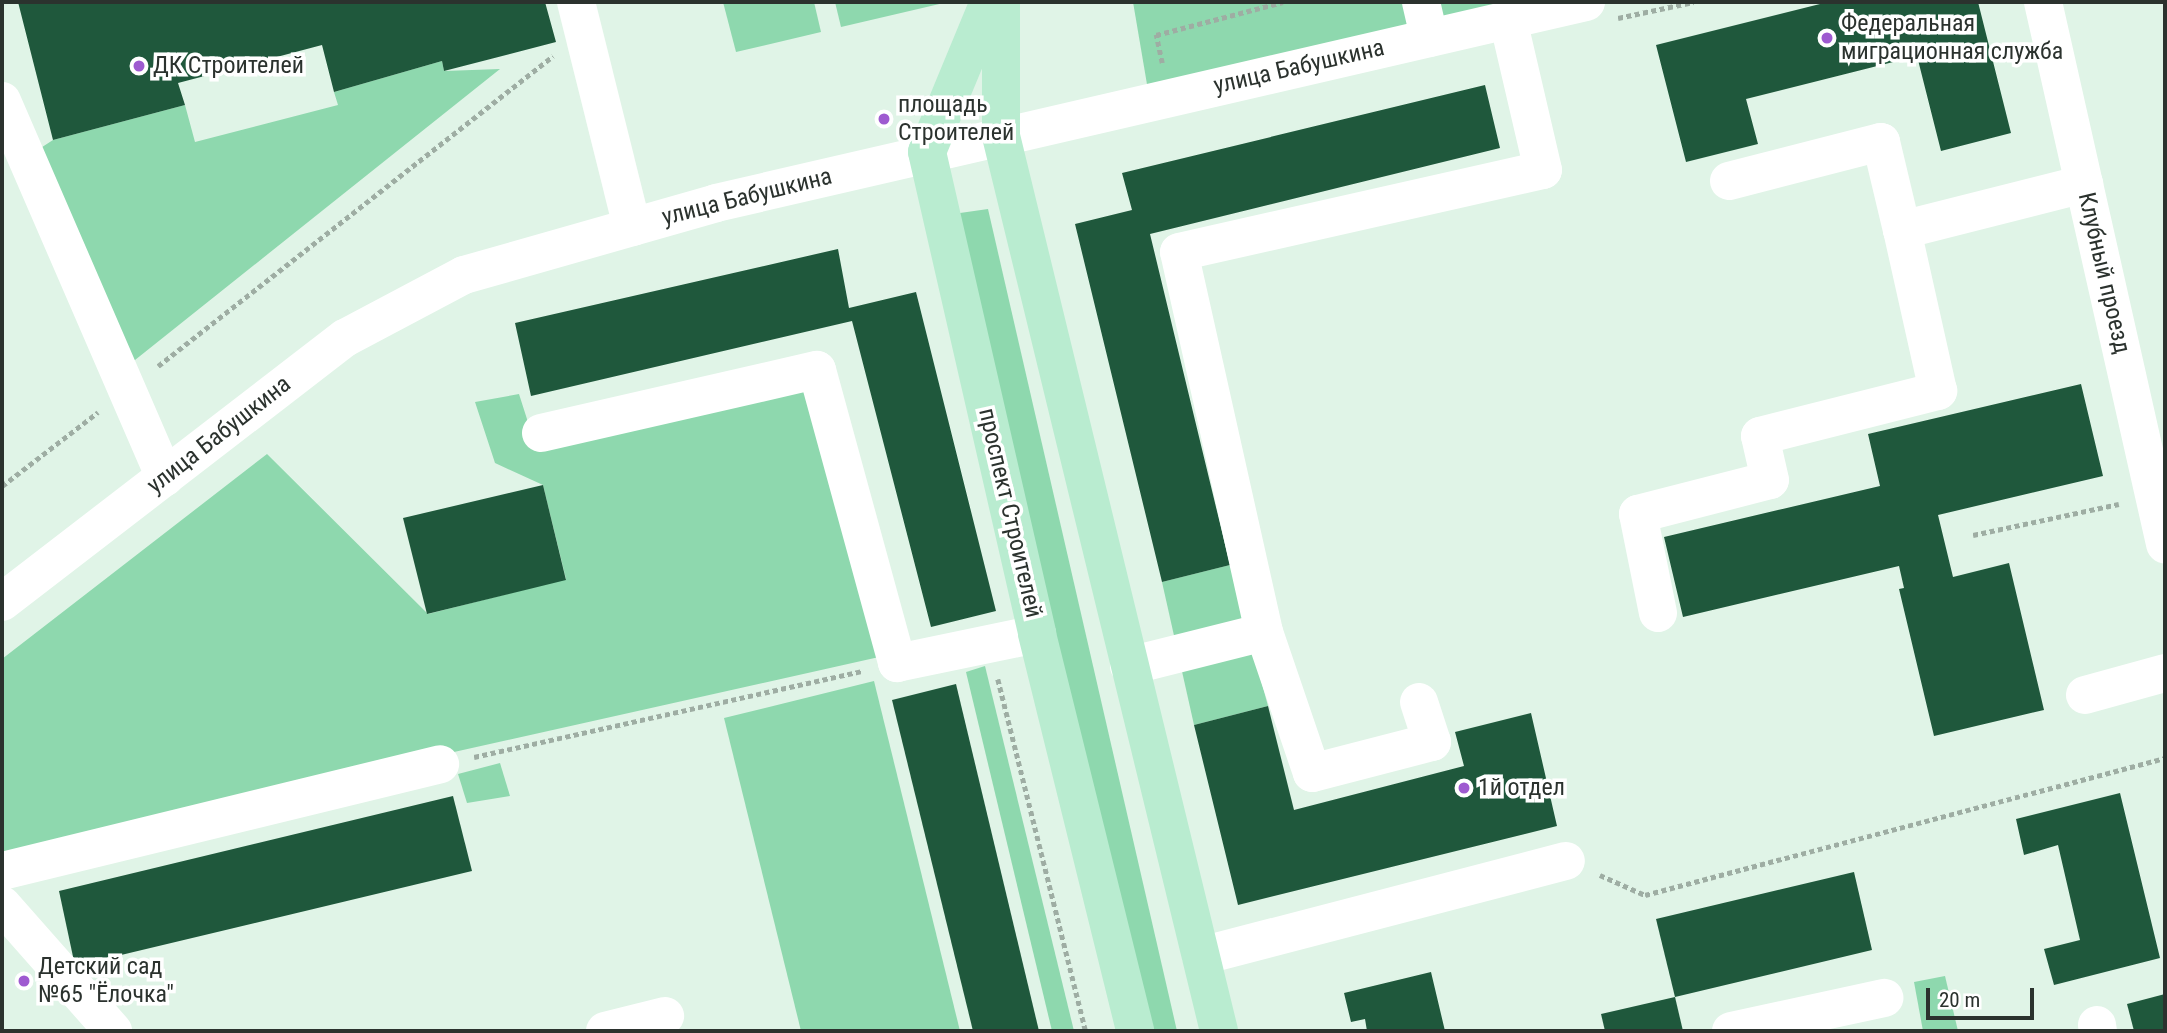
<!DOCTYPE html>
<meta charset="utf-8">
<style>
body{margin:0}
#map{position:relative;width:2167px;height:1033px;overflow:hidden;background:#e0f4e7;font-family:"Roboto Condensed",sans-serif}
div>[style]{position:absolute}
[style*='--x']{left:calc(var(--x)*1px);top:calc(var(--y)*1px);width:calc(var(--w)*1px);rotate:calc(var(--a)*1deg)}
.green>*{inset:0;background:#8ed8ae}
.building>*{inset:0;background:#1f583c}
.path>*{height:4.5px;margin-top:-2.25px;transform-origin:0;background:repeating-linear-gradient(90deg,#9eada3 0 5px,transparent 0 8.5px)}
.minor>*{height:38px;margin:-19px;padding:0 19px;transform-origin:19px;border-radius:19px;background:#fff}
.major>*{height:38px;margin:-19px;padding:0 19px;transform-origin:19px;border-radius:19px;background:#b9ecd0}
.dots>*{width:19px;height:19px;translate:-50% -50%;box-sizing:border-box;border:4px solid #fff;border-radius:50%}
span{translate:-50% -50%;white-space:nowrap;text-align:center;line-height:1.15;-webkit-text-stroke:7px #fff;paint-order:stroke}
.poi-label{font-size:24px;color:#2b322e}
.left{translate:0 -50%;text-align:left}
.street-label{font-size:24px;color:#2b322e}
.frame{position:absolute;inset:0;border:4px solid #2b322e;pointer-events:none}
.scale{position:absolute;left:1926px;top:988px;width:108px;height:32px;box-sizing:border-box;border:4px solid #2b322e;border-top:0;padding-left:9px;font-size:21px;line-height:24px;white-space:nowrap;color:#2b322e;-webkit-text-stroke:5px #fff;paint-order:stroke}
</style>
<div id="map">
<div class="green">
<i style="clip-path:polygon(723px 2px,814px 2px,821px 32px,736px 52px)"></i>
<i style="clip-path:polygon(835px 2px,948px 2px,841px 27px)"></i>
<i style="clip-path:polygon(1133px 2px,1587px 2px,1150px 102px)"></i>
<i style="clip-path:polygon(442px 61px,444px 71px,500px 69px,130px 364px,36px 151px,53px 140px,185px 105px,195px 142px,338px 105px,334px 92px)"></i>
<i style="clip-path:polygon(988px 209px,1177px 1031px,1145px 1031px,953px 214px)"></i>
<i style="clip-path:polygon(811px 381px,888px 655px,2px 853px,2px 659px,267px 454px,428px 614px,566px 579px,543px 485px,495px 463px,475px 402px,519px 394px,534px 441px)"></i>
<i style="clip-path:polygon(1230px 565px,1268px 706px,1194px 725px,1162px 582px)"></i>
<i style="clip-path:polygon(985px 666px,1074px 1031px,1052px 1031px,966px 672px)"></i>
<i style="clip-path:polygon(874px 681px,960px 1031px,801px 1031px,724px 718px)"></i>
<i style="clip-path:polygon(500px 763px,510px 796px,467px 803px,458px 774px)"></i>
<i style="clip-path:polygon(1945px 976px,1958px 1031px,1923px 1031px,1914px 982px)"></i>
</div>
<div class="building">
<i style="clip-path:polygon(18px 2px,545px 2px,556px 42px,444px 71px,442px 61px,334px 92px,322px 45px,178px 83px,185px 105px,53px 140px)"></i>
<i style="clip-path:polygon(1828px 2px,1978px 2px,2011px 133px,1941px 151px,1917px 56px,1746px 99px,1758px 144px,1686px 162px,1656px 45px)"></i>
<i style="clip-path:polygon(1485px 85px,1500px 148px,1150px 234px,1230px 565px,1162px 582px,1075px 224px,1132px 210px,1122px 173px)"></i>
<i style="clip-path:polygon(838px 249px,849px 308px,916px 292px,996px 611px,931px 627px,852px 321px,531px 396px,515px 323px)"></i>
<i style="clip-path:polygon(2081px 384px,2103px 476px,1938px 515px,1953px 577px,2009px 563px,2044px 710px,1934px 736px,1899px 589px,1904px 588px,1899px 566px,1683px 617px,1664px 537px,1880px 486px,1868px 434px)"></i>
<i style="clip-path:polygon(543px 485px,566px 580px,427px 614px,403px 518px)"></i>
<i style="clip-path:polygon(956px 684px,1039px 1031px,973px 1031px,892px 700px)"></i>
<i style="clip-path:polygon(1268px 706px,1294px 810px,1464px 766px,1455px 732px,1531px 713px,1557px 826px,1238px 905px,1194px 725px)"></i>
<i style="clip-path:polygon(2120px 793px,2160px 958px,2054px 985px,2044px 949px,2080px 940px,2058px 845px,2024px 855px,2016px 819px)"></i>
<i style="clip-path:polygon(453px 796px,472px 871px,75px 966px,59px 891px)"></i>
<i style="clip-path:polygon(1854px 872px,1872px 950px,1675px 997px,1656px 919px)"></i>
<i style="clip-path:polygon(1431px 972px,1445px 1031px,1367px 1031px,1365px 1019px,1351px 1022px,1344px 993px)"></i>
<i style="clip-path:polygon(2165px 994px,2165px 1031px,2134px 1031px,2127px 1004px)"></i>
<i style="clip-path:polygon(1675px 997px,1683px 1031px,1605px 1031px,1601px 1014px)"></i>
</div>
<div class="path">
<i style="--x:1618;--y:18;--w:77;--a:-12"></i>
<i style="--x:1162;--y:63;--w:29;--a:-102"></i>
<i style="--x:1156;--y:35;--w:131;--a:-14.6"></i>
<i style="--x:158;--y:366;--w:502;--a:-38.13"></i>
<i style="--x:2;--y:486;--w:121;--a:-37.6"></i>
<i style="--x:1973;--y:535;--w:149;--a:-12"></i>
<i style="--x:998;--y:679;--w:363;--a:76"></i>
<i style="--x:474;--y:757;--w:397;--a:-12.5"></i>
<i style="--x:1600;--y:875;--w:49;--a:24"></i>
<i style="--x:1645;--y:895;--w:538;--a:-14.76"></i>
</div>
<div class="minor">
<i style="--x:576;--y:2;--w:232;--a:76"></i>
<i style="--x:1421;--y:2;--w:37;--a:77"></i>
<i style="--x:2043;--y:2;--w:556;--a:77.31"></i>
<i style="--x:2;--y:101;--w:410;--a:66.6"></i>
<i style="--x:1729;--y:181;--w:157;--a:-14.4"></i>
<i style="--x:1881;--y:142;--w:90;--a:76.6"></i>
<i style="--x:1902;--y:230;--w:188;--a:-14.2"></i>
<i style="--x:541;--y:433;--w:283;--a:-12.9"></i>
<i style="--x:817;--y:370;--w:304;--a:74.7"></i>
<i style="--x:897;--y:663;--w:143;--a:-11.7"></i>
<i style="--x:2;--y:602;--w:433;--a:-37.6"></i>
<i style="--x:345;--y:338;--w:135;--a:-27.9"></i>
<i style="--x:464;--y:275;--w:262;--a:-15.9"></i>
<i style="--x:716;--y:203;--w:893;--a:-13.01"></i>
<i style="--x:1658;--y:613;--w:101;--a:-101.4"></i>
<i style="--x:1638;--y:514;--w:136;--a:-14.4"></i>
<i style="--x:1770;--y:480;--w:45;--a:-102.8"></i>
<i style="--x:1760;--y:436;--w:184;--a:-14.2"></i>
<i style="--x:1938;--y:391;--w:165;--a:-102.6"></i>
<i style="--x:1264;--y:632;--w:149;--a:71.2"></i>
<i style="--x:1312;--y:773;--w:124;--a:-14.5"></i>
<i style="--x:1432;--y:742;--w:42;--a:-108"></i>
<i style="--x:1129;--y:666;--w:139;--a:-14.1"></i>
<i style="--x:1264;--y:632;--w:389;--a:-102.6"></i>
<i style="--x:1179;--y:252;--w:373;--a:-12.7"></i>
<i style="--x:1543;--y:170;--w:155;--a:-103.1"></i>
<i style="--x:2085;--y:695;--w:83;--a:-15.4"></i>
<i style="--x:2;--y:871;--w:451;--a:-13.7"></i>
<i style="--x:2;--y:905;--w:168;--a:48.6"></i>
<i style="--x:1201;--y:956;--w:377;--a:-14.6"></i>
<i style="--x:2097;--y:1025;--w:6;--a:81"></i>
<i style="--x:605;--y:1031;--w:62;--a:-14"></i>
<i style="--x:1731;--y:1031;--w:157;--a:-12.2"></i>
</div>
<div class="major">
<i style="--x:989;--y:2;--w:162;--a:112.5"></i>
<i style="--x:927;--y:152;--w:494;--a:77.1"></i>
<i style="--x:1037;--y:634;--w:409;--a:76.1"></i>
<i style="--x:1001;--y:2;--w:134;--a:90"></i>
<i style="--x:1001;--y:136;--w:921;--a:76.31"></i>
</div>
<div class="dots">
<i style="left:1827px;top:38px;background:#9e5ad0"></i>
<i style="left:139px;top:66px;background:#9e5ad0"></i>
<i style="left:884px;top:119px;background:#9e5ad0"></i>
<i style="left:1464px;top:788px;background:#9e5ad0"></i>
<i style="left:24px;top:981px;background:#9e5ad0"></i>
</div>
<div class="poi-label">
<span class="left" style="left:1841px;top:38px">Федеральная<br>миграционная служба</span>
<span class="left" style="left:153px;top:66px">ДК Строителей</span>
<span class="left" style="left:898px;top:119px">площадь<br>Строителей</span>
<span class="left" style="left:1478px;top:788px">1й отдел</span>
<span class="left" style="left:38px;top:981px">Детский сад<br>№65 "Ёлочка"</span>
</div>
<div class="street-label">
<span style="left:1299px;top:67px;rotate:-13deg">улица Бабушкина</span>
<span style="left:747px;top:197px;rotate:-14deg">улица Бабушкина</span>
<span style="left:2104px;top:273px;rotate:77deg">Клубный проезд</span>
<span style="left:219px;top:435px;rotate:-38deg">улица Бабушкина</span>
<span style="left:1010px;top:513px;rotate:77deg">проспект Строителей</span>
</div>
<div class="frame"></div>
<div class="scale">20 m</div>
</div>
